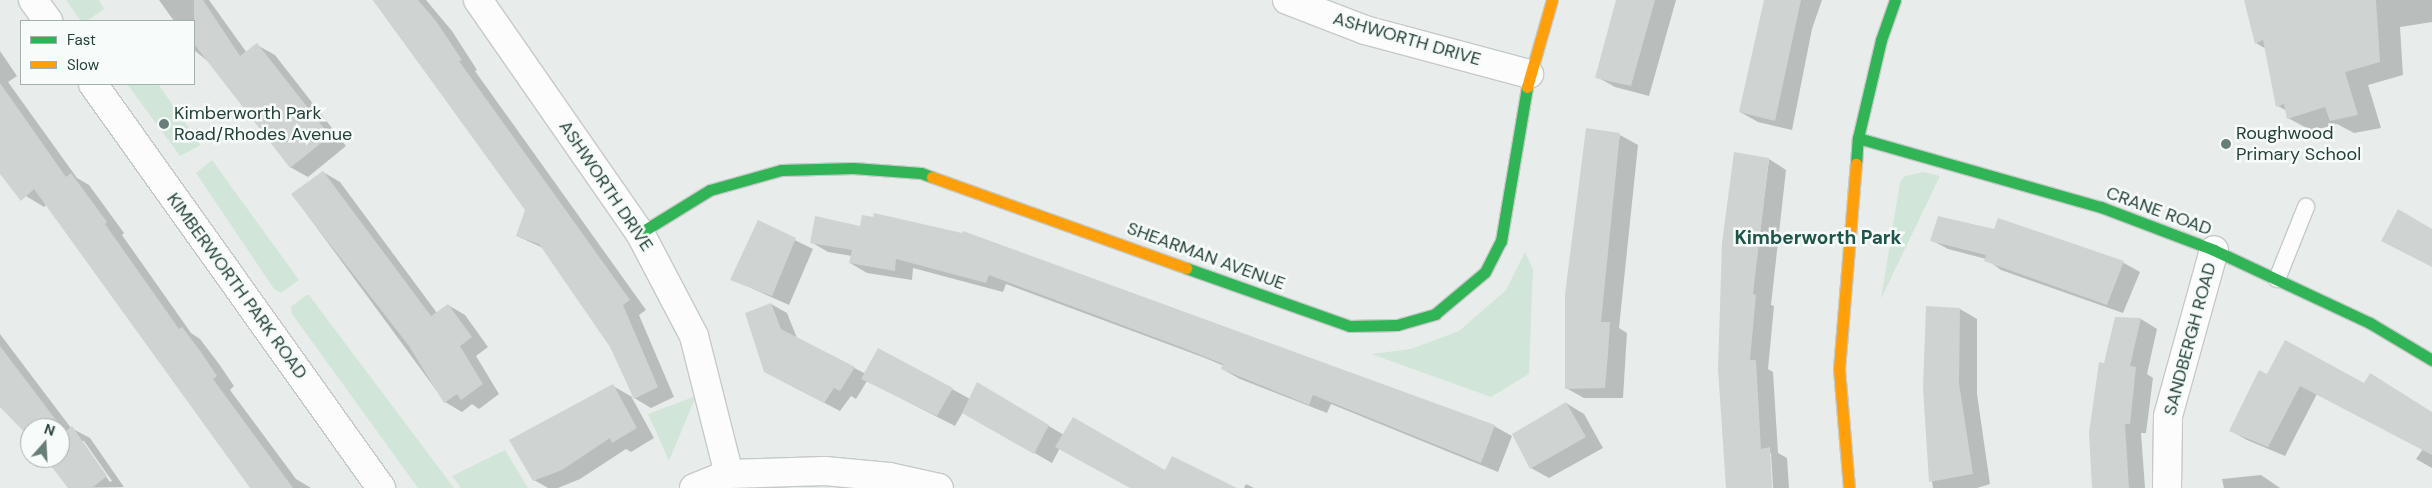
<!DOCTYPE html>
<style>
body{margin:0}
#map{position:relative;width:2432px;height:488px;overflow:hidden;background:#e8edeb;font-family:"DM Sans",sans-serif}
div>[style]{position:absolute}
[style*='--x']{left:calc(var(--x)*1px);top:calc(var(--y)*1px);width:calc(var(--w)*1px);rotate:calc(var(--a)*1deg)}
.green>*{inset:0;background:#d1e6d8}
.shadow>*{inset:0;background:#0003}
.building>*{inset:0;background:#cfd4d2}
.roads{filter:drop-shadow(1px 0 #c5cac8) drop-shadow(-1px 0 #c5cac8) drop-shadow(0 1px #c5cac8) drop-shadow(0 -1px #c5cac8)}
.lane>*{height:16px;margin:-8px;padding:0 8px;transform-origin:8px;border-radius:8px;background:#fcfcfc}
.street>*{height:28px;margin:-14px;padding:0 14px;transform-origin:14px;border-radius:14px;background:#fcfcfc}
.fast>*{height:11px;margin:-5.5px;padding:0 5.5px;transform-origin:5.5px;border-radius:5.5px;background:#30b455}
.slow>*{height:11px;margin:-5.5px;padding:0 5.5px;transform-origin:5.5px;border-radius:5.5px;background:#ff9f0a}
.dots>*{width:14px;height:14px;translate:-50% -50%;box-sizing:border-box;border:2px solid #f7fbf9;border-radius:50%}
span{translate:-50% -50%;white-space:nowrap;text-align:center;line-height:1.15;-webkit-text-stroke:5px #f7fbf9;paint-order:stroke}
.street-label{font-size:18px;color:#24423a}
.poi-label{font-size:18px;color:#24423a}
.left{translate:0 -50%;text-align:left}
.neighbourhood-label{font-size:19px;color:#1f5548;font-weight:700}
.legend{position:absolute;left:20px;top:20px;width:175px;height:65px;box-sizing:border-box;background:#f7fbf9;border:1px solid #a3b1ad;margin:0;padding:6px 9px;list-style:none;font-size:15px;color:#24423a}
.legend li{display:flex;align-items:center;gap:10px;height:25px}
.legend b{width:25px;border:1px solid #a3b1ad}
.north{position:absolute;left:20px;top:418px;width:50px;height:50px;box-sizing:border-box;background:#f7fbf9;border:1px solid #a3b1ad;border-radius:50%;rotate:19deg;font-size:14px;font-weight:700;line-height:20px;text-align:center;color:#24423a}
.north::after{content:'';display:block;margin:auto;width:18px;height:22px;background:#697e78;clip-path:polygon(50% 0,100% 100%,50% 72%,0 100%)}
</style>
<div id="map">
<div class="green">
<i style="clip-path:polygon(66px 0,99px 0,104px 9px,87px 21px,81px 21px)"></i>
<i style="clip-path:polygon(127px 84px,158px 84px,201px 145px,180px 156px)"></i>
<i style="clip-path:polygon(212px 160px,299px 280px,281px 293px,274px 289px,196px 173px)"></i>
<i style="clip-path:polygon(1923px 172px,1940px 176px,1881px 299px,1900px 182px,1905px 176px)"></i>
<i style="clip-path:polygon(1525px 252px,1533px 269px,1529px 374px,1491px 397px,1371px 354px,1411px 349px,1459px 331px,1506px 290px)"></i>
<i style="clip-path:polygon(306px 295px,309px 295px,454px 488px,418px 488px,292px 314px,291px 307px)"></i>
<i style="clip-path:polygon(696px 396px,669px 461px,648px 414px)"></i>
<i style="clip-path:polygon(505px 450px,528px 488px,461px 488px,452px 476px)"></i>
</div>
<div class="shadow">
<i style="clip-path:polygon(159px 0,209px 0,247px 53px,257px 45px,275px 55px,346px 146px,308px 177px,290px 167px,210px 63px,194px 50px,194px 21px,174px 21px)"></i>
<i style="clip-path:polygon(373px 0,426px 0,452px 31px,477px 70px,475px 71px,646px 310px,639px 315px,674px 397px,651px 408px,631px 396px,654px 438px,631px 452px,626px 449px,580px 479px,558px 488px,548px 488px,534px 480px,613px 386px,634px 398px,611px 346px,543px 248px,517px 236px,526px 210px)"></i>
<i style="clip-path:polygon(1618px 0,1676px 0,1649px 96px,1615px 87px,1597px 77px)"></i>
<i style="clip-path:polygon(1765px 0,1822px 0,1812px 29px,1792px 130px,1758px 122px,1740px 112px)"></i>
<i style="clip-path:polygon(2246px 0,2432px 0,2432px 22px,2400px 27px,2403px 75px,2368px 85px,2381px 128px,2354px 133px,2337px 124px,2312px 131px,2288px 118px,2287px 111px,2278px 106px,2266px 49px,2256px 43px)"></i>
<i style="clip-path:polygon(0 51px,17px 76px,8px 82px,77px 178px,89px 185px,124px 233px,122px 235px,191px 333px,200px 339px,219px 364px,234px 386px,230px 390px,296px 479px,311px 488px,252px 488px,47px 204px,44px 207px,26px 196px,0 166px)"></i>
<i style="clip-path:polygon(1620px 135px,1638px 145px,1619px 328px,1627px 333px,1623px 398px,1584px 398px,1566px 388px)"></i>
<i style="clip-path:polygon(1769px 159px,1786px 170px,1771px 305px,1774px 306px,1768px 369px,1773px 372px,1778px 453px,1787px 458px,1789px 488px,1773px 488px,1771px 453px,1769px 453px,1770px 488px,1728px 488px)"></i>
<i style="clip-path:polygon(323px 172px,340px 182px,437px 313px,448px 305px,465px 315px,488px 347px,476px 356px,499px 394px,479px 409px,472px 404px,462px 412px,445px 402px,292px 194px)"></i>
<i style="clip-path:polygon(816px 217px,1494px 426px,1512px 436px,1498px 472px,1331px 404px,1327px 413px,1240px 379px,1222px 369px,1224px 366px,1205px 358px,1006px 284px,1003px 292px,913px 268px,912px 280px,867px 273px,850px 263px,852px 256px,828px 252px,811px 242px)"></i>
<i style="clip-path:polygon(1999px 220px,2124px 263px,2140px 272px,2123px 313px,2001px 270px,1986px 259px,1948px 249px,1931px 240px,1995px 231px)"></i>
<i style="clip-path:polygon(758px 222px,813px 249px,789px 305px,731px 279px)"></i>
<i style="clip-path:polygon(771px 304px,787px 313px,797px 338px,866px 374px,952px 389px,970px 399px,977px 384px,1064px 435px,1165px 471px,1234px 488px,1131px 488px,1060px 448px,1052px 463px,963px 412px,955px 426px,867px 381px,856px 399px,851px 396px,840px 411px,782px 381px)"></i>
<i style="clip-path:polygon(1960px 309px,1977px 319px,1977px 394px,1990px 484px,1977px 488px,1933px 488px,1930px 468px)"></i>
<i style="clip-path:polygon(2141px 319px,2157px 329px,2147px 374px,2153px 378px,2146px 433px,2141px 433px,2145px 488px,2093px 488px,2105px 364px)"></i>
<i style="clip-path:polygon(evenodd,0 334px,71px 428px,90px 438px,124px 487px,71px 488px,48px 458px,60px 458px,60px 428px,30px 428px,30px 436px,0 405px,0 334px,81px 441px,84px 441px,112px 481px,110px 482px,81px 441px)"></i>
<i style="clip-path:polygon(2267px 376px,2364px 384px,2432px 413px,2432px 468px,2416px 459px,2423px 449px,2317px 394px,2285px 456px,2247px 440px,2231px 431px)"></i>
<i style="clip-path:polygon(1566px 403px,1584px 414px,1603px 448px,1549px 478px,1531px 468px)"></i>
<i style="clip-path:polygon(2261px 475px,2280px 488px,2224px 488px,2222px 479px)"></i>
<i style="clip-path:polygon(1246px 484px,1254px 488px,1244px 488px)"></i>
</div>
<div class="building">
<i style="clip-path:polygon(194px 0,203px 0,240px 56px,257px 43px,330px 136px,290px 168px,194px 44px)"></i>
<i style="clip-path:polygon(373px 0,418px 0,436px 21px,462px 60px,459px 61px,630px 300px,623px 305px,658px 387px,634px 399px,610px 347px,539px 244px,516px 236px,525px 210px)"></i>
<i style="clip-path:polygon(1616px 0,1655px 0,1631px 86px,1595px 78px)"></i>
<i style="clip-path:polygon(1764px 0,1801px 0,1775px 121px,1739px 112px)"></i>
<i style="clip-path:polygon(2244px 0,2376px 0,2380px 62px,2345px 72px,2358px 115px,2330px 121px,2325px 107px,2287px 119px,2284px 104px,2276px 107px,2263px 40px,2255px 44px)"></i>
<i style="clip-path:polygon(0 83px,66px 177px,71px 173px,107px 222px,105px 224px,179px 329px,182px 327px,201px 352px,217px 376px,213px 379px,293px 488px,250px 488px,34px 189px,21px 201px,0 174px)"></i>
<i style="clip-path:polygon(1586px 128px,1620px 133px,1601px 322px,1610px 322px,1608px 354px,1605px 388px,1565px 389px,1565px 294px)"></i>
<i style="clip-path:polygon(1734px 152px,1769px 158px,1753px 294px,1756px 295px,1750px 360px,1756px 360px,1761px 449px,1770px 447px,1772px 488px,1726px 488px,1718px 369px,1722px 243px)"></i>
<i style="clip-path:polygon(323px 171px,431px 316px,448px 304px,472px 337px,460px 346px,483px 384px,461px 400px,457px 394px,444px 403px,409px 346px,291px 194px)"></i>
<i style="clip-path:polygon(2398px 209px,2432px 229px,2432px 267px,2381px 241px)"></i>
<i style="clip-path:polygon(874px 213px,962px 233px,963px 231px,1495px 425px,1481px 463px,1313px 395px,1309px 405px,1221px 369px,1223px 364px,1186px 349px,989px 275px,986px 283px,896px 259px,895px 271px,849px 263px,852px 250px,810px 243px,815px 216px,860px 226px,862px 215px,873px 217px)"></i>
<i style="clip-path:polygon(1938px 216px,1994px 229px,1998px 218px,2124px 261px,2107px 305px,1984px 261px,1986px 255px,1930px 241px)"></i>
<i style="clip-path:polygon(758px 220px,796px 238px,772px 296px,730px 280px)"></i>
<i style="clip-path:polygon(771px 303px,781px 329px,855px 367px,840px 391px,834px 388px,824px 403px,764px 372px,745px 313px)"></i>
<i style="clip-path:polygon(1926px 306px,1960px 308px,1959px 383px,1973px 474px,1929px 482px,1923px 388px)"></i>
<i style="clip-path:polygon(2115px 317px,2141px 318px,2130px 366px,2136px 367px,2130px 424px,2125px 424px,2129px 488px,2092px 488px,2089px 433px,2099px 362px,2104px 363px)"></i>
<i style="clip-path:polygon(2285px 340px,2364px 383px,2370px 373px,2432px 412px,2432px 455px,2300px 386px,2268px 447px,2229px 431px,2259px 370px,2267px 374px)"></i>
<i style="clip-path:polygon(0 346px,65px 432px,72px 426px,107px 476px,92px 488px,68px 488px,45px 458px,60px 458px,60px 428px,30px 428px,30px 438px,0 407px)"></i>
<i style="clip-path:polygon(878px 348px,953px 388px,937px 416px,861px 379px)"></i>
<i style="clip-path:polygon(977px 382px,1049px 425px,1034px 454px,962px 413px)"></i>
<i style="clip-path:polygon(613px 384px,637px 428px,612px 443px,610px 438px,562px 470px,533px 481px,509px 440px)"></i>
<i style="clip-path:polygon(1566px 402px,1586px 437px,1530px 469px,1512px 434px)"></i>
<i style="clip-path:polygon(1073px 417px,1165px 470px,1172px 456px,1237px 488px,1130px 488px,1055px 447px)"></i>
</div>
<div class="roads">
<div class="lane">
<i style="--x:2277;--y:279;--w:78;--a:-68.1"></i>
</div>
<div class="street">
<i style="--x:33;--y:0;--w:26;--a:54"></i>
<i style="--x:478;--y:0;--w:284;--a:55.2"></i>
<i style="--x:640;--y:233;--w:116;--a:62.3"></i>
<i style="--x:694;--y:336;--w:142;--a:75.8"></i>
<i style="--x:1287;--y:0;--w:84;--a:21"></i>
<i style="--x:1365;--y:30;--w:170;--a:15"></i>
<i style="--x:93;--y:84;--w:496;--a:54.5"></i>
<i style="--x:694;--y:488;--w:38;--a:-22"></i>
<i style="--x:729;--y:474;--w:96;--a:-1.8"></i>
<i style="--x:825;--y:471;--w:64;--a:5.4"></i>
<i style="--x:889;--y:477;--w:51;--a:12.4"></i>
<i style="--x:2167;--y:488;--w:72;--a:-89.2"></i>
<i style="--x:2168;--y:416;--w:172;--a:-74.5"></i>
</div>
<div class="fast">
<i style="--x:1858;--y:138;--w:253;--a:15.9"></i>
<i style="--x:2101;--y:207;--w:121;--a:20.8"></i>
<i style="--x:2214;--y:250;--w:172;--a:25.1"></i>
<i style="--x:2370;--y:323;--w:72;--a:30.8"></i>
<i style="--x:1856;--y:164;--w:26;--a:-86"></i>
<i style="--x:1858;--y:138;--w:101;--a:-76.8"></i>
<i style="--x:1881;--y:40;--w:42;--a:-70.7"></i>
<i style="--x:640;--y:233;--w:82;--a:-31.6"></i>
<i style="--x:710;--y:190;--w:74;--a:-15.7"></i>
<i style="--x:781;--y:170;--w:72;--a:-1.6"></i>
<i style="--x:853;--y:168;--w:68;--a:4.2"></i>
<i style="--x:921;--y:173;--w:12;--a:20"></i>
<i style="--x:1186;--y:268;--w:174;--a:19.5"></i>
<i style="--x:1350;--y:326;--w:47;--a:-1.2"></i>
<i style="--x:1397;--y:325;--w:40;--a:-16"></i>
<i style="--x:1435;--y:314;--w:65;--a:-40"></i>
<i style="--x:1485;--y:272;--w:35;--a:-63"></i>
<i style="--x:1501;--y:241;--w:156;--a:-80.4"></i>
</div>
<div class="slow">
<i style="--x:1527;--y:87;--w:91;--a:-74"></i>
<i style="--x:932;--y:177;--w:270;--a:19.7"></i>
<i style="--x:1849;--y:488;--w:119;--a:-94.8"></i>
<i style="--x:1839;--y:369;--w:206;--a:-85.3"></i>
</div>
</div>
<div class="dots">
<i style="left:164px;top:124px;background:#697e78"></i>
<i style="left:2226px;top:144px;background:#697e78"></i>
</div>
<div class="street-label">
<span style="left:1407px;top:39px;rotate:16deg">ASHWORTH DRIVE</span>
<span style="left:606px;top:186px;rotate:56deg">ASHWORTH DRIVE</span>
<span style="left:2159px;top:211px;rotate:20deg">CRANE ROAD</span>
<span style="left:1206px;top:256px;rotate:20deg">SHEARMAN AVENUE</span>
<span style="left:237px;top:286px;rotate:54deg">KIMBERWORTH PARK ROAD</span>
<span style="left:2190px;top:339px;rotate:-75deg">SANDBERGH ROAD</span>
</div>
<div class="poi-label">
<span class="left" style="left:174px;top:124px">Kimberworth Park<br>Road/Rhodes Avenue</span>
<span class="left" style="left:2236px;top:144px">Roughwood<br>Primary School</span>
</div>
<div class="neighbourhood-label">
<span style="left:1818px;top:238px">Kimberworth Park</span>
</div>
<ul class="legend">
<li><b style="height:6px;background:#30b455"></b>Fast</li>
<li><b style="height:6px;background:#ff9f0a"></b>Slow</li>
</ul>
<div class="north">N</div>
</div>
